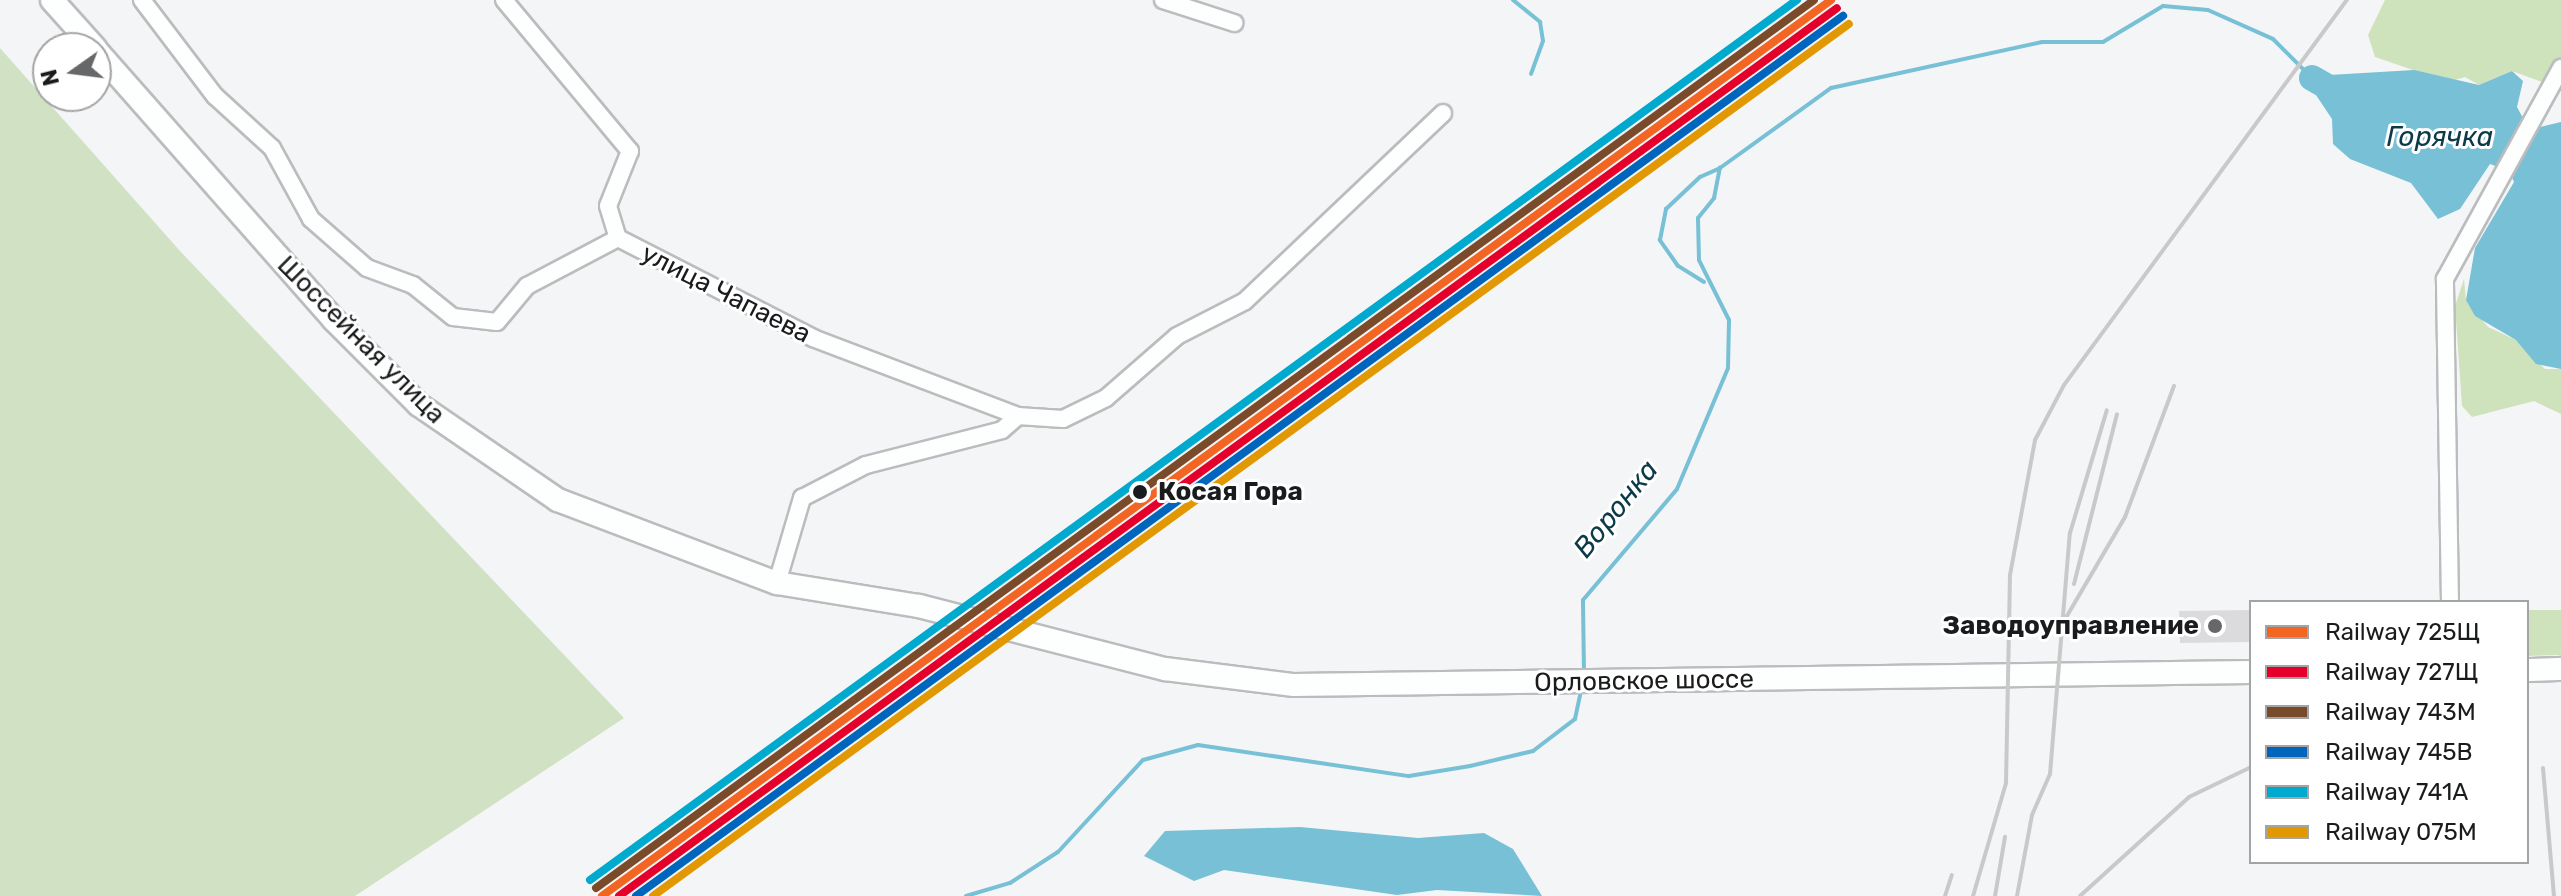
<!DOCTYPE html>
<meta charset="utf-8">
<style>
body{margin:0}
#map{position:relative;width:2561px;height:896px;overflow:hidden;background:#f4f5f7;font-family:Rubik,sans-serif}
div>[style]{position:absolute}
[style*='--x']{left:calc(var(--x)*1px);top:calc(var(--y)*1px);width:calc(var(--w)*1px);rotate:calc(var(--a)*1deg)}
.green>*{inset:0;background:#d1e2c4}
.forest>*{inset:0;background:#cee2bc}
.water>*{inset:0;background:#77c0d6}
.stream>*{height:4px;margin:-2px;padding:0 2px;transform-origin:2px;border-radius:2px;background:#77c0d6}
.river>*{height:26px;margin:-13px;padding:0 13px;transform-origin:13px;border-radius:13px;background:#77c0d6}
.building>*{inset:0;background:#dbdbdd}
.roads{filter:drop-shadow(2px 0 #bbbcbe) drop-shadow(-2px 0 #bbbcbe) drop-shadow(0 2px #bbbcbe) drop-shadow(0 -2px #bbbcbe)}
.minor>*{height:16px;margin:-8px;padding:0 8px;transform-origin:8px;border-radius:8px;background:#fdfefe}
.secondary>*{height:22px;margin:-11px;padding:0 11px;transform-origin:11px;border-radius:11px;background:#fdfefe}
.rail>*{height:4px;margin:-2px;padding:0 2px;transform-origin:2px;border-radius:2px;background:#c9c9ca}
.rail-1>*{height:8px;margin:-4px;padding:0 4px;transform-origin:4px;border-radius:4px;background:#f26522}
.rail-2>*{height:8px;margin:-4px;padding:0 4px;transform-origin:4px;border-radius:4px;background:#e4002b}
.rail-3>*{height:8px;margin:-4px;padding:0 4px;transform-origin:4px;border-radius:4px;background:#7a4b2a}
.rail-4>*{height:8px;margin:-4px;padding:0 4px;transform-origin:4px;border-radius:4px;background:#0065bd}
.rail-5>*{height:8px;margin:-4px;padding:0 4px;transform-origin:4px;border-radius:4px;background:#00a9ce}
.rail-6>*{height:8px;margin:-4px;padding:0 4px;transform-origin:4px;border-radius:4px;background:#e19803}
.dots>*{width:22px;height:22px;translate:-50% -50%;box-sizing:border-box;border:4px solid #fff;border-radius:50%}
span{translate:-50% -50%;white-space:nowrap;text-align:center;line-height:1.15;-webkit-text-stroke:6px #fff;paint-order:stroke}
.street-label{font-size:26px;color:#1a1b1c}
.stop-label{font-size:26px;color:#1a1b1c;font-weight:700}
.left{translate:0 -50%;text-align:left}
.poi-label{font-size:26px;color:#1a1b1c;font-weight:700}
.right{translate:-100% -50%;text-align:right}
.water-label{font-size:28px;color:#0b3a48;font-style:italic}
.legend{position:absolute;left:2249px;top:600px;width:280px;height:264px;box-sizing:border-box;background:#fff;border:2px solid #a3a4a4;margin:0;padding:10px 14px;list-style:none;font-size:24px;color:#1a1b1c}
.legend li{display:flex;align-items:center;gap:16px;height:40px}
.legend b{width:40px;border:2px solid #a3a4a4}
.north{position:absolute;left:32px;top:32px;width:80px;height:80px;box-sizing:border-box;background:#fff;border:2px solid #a3a4a4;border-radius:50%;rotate:256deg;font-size:22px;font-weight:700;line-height:32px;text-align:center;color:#1a1b1c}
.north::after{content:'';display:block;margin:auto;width:28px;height:36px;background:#666769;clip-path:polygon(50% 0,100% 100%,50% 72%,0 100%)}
</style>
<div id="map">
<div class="green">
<i style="clip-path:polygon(0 48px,180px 251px,624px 718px,355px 896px,0 896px)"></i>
</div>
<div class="forest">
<i style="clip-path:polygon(2385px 0,2561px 0,2561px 89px,2512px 71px,2479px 85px,2465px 77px,2448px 82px,2375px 57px,2368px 35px)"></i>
<i style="clip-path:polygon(2464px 279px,2466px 300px,2488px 327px,2516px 340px,2545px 369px,2561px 369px,2561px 414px,2534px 401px,2472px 417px,2462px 406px,2455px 306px)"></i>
<i style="clip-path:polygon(2527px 610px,2561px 610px,2561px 655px,2527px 656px)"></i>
</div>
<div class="water">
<i style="clip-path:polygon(2414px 70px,2479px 85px,2512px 71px,2523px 81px,2517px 107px,2524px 120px,2540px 127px,2561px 122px,2561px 369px,2536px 364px,2516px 340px,2475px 316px,2466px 300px,2475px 248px,2514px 182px,2509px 171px,2490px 164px,2460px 209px,2438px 219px,2411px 183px,2350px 159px,2333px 144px,2332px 119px,2316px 95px,2329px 75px)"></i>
<i style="clip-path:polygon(1300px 827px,1418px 838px,1484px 833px,1513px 849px,1542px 896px,1437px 890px,1397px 895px,1224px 870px,1194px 881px,1144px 856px,1165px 831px)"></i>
</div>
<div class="stream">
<i style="--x:1513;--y:0;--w:35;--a:39"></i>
<i style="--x:1540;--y:22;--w:19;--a:81"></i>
<i style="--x:1543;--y:41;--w:35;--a:110"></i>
<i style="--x:1704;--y:282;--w:31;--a:-148"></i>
<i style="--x:1678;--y:266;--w:32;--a:-125"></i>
<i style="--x:1660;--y:240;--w:32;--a:-79"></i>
<i style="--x:1666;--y:209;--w:47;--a:-43.3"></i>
<i style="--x:1700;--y:177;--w:22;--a:-24"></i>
<i style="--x:1584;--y:674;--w:74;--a:-90.8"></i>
<i style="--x:1583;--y:600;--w:145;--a:-49.7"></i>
<i style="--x:1677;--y:489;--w:131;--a:-67.1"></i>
<i style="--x:1728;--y:368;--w:48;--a:-88.8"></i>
<i style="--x:1729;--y:320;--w:67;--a:-116.6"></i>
<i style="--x:1699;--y:260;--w:42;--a:-91.4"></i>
<i style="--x:1698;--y:218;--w:26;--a:-51"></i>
<i style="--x:1714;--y:198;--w:31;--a:-79"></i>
<i style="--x:1720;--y:168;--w:137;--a:-35.8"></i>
<i style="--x:1831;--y:88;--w:216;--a:-12.3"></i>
<i style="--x:2042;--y:42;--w:61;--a:0"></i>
<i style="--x:2103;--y:42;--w:70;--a:-31"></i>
<i style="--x:2163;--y:6;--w:45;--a:5.1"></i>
<i style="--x:2208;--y:10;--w:71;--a:24"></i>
<i style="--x:2273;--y:39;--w:55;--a:45"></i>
<i style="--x:966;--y:896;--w:46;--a:-16.5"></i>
<i style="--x:1010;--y:883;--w:57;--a:-32.9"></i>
<i style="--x:1058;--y:852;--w:125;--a:-47.3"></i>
<i style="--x:1143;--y:760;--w:57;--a:-15.3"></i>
<i style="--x:1198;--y:745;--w:213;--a:8.4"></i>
<i style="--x:1409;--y:776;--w:62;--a:-9.3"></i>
<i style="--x:1470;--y:766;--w:65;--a:-13.4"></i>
<i style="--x:1533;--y:751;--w:53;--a:-37.3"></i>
<i style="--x:1575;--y:719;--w:30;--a:-78"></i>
</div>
<div class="river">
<i style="--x:2312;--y:78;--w:48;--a:29.7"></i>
</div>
<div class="building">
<i style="clip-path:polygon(2251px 610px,2251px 642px,2180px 643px,2179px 611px)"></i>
</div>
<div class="roads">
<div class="minor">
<i style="--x:142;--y:0;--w:121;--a:52.8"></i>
<i style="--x:215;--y:96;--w:77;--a:42.4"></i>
<i style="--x:272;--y:148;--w:81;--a:61.2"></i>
<i style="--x:311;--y:219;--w:74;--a:41.2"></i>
<i style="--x:367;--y:268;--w:49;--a:20.3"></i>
<i style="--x:413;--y:285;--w:51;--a:38.7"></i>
<i style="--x:453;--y:317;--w:44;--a:6.5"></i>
<i style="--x:497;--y:322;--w:47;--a:-50.2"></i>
<i style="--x:527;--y:286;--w:103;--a:-27.8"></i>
<i style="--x:504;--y:0;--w:197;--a:50.2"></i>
<i style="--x:630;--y:151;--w:59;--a:111.8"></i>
<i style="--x:608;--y:206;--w:34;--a:73"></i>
<i style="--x:618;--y:238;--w:219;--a:27.1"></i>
<i style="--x:813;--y:338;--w:219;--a:20.8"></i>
<i style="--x:1163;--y:0;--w:75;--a:17.9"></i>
<i style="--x:777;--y:583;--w:89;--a:-73.6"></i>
<i style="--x:802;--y:498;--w:72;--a:-27.3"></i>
<i style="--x:866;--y:465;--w:140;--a:-14.4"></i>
<i style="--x:1002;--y:430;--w:21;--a:-41"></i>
<i style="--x:1018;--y:416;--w:45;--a:3.8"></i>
<i style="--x:1063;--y:419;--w:48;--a:-26"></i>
<i style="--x:1106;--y:398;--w:94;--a:-41.1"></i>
<i style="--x:1177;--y:336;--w:76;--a:-27.2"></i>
<i style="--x:1245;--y:301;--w:273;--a:-43.5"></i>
<i style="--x:2450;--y:602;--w:323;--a:-90.9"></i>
<i style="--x:2445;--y:279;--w:241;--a:-61.2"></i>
</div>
<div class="secondary">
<i style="--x:52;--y:0;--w:64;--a:48.1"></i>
<i style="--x:96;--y:50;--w:360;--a:48.6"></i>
<i style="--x:334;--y:320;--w:120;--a:45"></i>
<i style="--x:419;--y:405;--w:168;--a:34.4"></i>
<i style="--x:558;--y:500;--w:234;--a:20.8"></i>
<i style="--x:777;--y:583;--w:144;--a:9.2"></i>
<i style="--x:919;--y:606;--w:254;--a:14.4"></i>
<i style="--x:1165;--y:669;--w:130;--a:7.1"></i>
<i style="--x:1294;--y:685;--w:957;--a:-0.78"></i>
<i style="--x:2527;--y:670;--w:34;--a:-2"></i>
</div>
</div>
<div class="rail">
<i style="--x:2074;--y:584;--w:175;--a:-75.8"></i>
<i style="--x:2064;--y:621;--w:121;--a:-59.6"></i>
<i style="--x:2125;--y:517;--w:140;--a:-69.5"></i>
<i style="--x:2543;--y:768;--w:128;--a:85.1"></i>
<i style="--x:1945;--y:896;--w:22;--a:-72"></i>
<i style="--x:1973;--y:896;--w:118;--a:-73.7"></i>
<i style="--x:2006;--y:783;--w:208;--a:-88.9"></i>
<i style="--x:2010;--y:575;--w:137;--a:-79.5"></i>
<i style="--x:2035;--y:440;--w:62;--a:-62.2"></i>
<i style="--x:2064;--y:385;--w:478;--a:-53.7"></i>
<i style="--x:1995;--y:896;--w:60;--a:-80.4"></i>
<i style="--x:2017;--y:896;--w:82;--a:-79.5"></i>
<i style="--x:2032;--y:815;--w:45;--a:-66.3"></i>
<i style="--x:2050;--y:774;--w:242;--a:-85.3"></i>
<i style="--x:2070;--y:533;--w:128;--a:-73.3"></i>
<i style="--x:2080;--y:896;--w:147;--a:-42.2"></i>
<i style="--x:2189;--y:797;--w:69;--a:-25.8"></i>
</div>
<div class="rail-1">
<i style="--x:602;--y:896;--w:1521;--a:-36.09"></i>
</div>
<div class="rail-2">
<i style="--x:619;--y:896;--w:1507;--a:-36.09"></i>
</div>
<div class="rail-3">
<i style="--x:596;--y:888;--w:1507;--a:-36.09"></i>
</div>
<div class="rail-4">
<i style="--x:636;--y:896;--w:1494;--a:-36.1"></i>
</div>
<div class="rail-5">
<i style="--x:590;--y:880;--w:1494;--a:-36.1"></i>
</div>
<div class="rail-6">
<i style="--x:653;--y:896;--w:1480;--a:-36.1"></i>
</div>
<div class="dots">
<i style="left:1140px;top:492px;background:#1a1b1c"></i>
<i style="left:2215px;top:626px;background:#666769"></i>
</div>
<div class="street-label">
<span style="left:726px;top:294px;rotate:27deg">улица Чапаева</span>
<span style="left:361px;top:340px;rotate:45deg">Шоссейная улица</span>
<span style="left:1644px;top:681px;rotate:-1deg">Орловское шоссе</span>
</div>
<div class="stop-label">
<span class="left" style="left:1158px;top:492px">Косая Гора</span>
</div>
<div class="poi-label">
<span class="right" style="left:2199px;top:626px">Заводоуправление</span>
</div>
<div class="water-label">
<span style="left:2440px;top:137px">Горячка</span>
<span style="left:1616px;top:509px;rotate:-51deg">Воронка</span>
</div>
<ul class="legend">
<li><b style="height:10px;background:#f26522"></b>Railway 725Щ</li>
<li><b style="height:10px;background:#e4002b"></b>Railway 727Щ</li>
<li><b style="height:10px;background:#7a4b2a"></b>Railway 743М</li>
<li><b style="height:10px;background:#0065bd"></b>Railway 745В</li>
<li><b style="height:10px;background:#00a9ce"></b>Railway 741А</li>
<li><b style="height:10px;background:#e19803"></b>Railway 075М</li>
</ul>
<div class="north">N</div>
</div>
